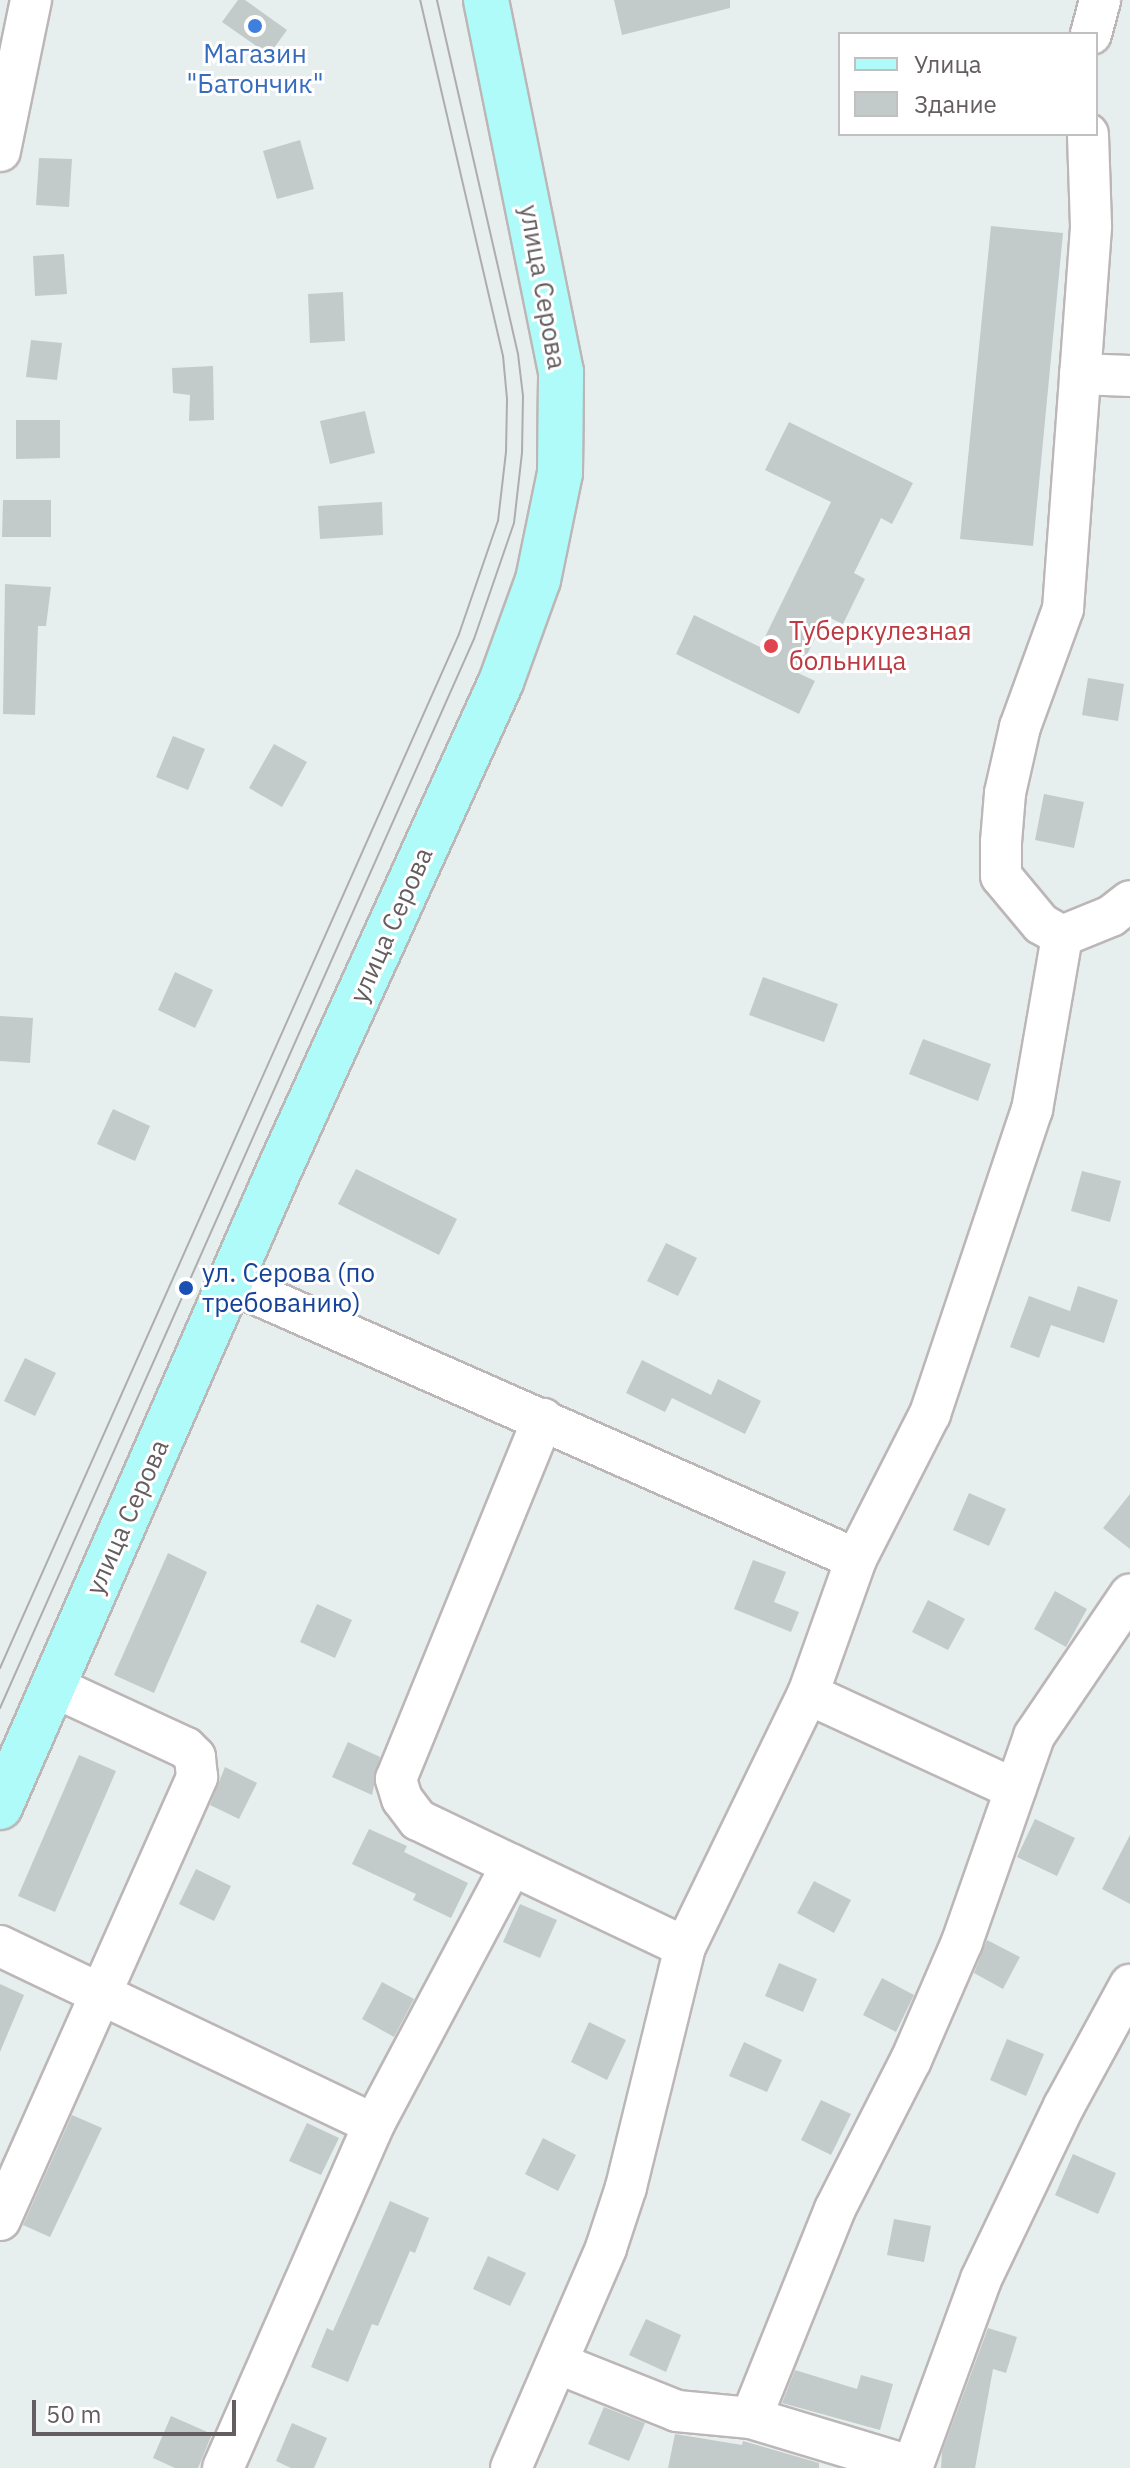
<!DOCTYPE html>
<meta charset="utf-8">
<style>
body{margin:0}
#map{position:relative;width:1130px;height:2468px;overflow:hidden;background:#e6efee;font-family:"IBM Plex Sans",sans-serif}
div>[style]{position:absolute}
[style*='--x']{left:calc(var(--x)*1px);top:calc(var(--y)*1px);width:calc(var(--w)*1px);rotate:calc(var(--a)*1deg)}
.building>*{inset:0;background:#c2cbc9}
.roads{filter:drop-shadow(2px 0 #bcb6b7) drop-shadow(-2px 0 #bcb6b7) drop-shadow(0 2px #bcb6b7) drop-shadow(0 -2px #bcb6b7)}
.minor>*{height:40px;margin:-20px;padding:0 20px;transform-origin:20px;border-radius:20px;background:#fff}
.major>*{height:44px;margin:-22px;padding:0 22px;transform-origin:22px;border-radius:22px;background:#affbf9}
.tram>*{height:2px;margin:-1px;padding:0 1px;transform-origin:1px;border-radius:1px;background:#aeacac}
.dots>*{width:22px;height:22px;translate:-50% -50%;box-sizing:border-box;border:4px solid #fff;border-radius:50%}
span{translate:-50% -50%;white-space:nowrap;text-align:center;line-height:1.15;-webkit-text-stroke:6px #fff;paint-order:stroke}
.shop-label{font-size:26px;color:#366cbe}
.street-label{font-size:26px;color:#655e60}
.health-label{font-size:26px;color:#be3a42}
.left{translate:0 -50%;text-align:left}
.transit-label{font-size:26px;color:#164399}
.legend{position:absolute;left:838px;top:32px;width:260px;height:104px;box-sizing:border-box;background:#fff;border:2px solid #c1bfbf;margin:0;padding:10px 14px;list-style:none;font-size:24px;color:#655e60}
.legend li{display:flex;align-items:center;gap:16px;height:40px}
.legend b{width:40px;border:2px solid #c1bfbf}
.scale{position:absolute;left:32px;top:2400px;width:204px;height:36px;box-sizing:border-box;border:4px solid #655e60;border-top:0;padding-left:10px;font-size:24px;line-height:28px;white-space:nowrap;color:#655e60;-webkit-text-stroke:6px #fff;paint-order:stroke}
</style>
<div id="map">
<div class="building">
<i style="clip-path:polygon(238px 0,245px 0,287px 30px,269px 55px,222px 22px)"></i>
<i style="clip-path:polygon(614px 0,730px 0,730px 8px,622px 35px)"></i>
<i style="clip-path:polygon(300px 140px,314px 189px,277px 199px,263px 151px)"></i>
<i style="clip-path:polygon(39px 158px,72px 159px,69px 207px,36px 205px)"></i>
<i style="clip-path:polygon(991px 226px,1063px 233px,1033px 546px,960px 539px)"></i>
<i style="clip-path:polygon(64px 254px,67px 294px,35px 296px,33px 256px)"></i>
<i style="clip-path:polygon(343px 292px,345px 341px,310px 343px,308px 294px)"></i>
<i style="clip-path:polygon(31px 340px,62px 343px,57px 380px,26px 377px)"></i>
<i style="clip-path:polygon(213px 366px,214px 420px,189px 421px,190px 395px,173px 393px,172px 368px)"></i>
<i style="clip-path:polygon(365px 411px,375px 453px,330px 464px,320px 421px)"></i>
<i style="clip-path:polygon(16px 420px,60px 420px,60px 458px,16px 459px)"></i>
<i style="clip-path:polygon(789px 422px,913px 483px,892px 524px,881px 518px,854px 573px,865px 579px,843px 624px,826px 616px,798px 673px,815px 681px,799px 714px,676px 654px,694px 615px,760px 647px,831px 502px,765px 470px)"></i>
<i style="clip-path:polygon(3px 500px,51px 500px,51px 537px,2px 537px)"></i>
<i style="clip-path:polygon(382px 502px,383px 535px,320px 539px,318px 506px)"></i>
<i style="clip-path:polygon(5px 584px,51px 587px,46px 626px,38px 626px,35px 715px,3px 714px)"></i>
<i style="clip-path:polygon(1088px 678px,1124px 684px,1118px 721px,1082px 715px)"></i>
<i style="clip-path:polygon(173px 736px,205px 749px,188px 790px,156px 777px)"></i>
<i style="clip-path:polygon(274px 744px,307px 762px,282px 807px,249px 788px)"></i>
<i style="clip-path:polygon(1044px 794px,1084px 802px,1074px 848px,1035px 840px)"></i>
<i style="clip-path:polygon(175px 972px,213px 990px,195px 1028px,158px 1010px)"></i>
<i style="clip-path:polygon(763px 977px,838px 1004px,824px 1042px,749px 1015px)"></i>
<i style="clip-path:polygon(0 1016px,33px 1018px,30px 1063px,0 1061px)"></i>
<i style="clip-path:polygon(923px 1039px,991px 1064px,978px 1101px,909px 1074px)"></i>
<i style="clip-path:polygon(113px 1109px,150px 1126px,135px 1161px,97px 1144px)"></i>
<i style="clip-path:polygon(356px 1169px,457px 1219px,439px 1255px,338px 1204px)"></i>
<i style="clip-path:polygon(1082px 1171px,1121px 1181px,1110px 1222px,1071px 1211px)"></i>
<i style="clip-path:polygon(666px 1243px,697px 1258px,678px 1296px,647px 1281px)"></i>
<i style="clip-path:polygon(1078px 1286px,1118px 1300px,1104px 1343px,1051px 1325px,1039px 1358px,1010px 1347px,1029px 1296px,1070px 1311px)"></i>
<i style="clip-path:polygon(25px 1358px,56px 1373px,35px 1416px,4px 1401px)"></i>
<i style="clip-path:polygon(642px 1360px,711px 1395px,718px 1379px,761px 1401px,745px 1434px,672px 1398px,665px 1412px,626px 1393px)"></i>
<i style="clip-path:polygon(969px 1493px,1006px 1509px,989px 1546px,953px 1530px)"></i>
<i style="clip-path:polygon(1130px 1494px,1130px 1549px,1103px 1528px)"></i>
<i style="clip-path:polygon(168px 1553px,207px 1572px,154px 1693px,114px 1675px)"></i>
<i style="clip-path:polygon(753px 1560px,786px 1572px,774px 1602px,799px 1612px,791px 1632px,734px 1609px)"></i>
<i style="clip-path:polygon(1055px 1591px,1087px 1609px,1066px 1647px,1034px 1629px)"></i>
<i style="clip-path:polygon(928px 1600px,965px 1619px,948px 1650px,912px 1632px)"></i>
<i style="clip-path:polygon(317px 1604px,352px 1620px,335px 1658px,300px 1642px)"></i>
<i style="clip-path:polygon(348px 1742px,380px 1757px,372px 1795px,332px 1777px)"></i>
<i style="clip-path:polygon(79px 1755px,116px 1771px,55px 1912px,18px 1896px)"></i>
<i style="clip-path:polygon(225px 1767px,257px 1783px,239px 1819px,210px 1805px)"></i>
<i style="clip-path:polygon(1035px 1819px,1075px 1838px,1057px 1876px,1017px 1857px)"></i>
<i style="clip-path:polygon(369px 1829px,407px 1846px,404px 1852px,468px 1883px,451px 1918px,413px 1900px,416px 1894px,352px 1864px)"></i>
<i style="clip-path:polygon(1130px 1835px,1130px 1904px,1102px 1889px)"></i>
<i style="clip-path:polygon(196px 1869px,231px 1886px,214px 1921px,179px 1904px)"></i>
<i style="clip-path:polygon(814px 1881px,851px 1900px,834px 1933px,797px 1913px)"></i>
<i style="clip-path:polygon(520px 1904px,557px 1920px,540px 1958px,503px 1942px)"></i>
<i style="clip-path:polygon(987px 1940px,1020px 1957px,1003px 1989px,974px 1973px)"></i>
<i style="clip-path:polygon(779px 1963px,817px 1979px,803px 2012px,765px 1996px)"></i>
<i style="clip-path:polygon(882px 1978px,914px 1995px,896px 2032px,863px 2015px)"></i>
<i style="clip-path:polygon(382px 1982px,414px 1999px,394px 2037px,362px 2019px)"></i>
<i style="clip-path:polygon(0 1984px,24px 1995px,0 2052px)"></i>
<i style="clip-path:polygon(589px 2022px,626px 2040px,607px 2080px,571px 2062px)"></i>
<i style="clip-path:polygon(1007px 2039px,1044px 2054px,1026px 2096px,990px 2080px)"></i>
<i style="clip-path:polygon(744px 2042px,782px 2060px,767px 2092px,729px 2076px)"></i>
<i style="clip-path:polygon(821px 2100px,851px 2114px,831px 2155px,801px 2140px)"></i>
<i style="clip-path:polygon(72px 2115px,102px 2128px,50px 2237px,23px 2225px)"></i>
<i style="clip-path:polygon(307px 2123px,339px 2138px,321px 2175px,289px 2161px)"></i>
<i style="clip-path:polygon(543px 2138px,576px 2155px,558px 2191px,525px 2174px)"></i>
<i style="clip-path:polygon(1073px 2154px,1116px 2173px,1098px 2214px,1055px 2195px)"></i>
<i style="clip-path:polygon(390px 2201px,429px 2218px,415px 2253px,410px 2251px,378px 2326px,372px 2324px,348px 2382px,311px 2367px,327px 2328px,333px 2331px)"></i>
<i style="clip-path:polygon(894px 2219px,931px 2226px,924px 2262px,887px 2255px)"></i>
<i style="clip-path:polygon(488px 2256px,526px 2273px,510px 2306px,473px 2289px)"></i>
<i style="clip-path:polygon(646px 2319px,681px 2335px,666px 2372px,629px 2355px)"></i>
<i style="clip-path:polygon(988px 2328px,1017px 2337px,1006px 2373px,993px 2369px,975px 2468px,941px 2468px,942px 2452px)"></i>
<i style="clip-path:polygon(795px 2370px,857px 2389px,861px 2375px,893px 2384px,880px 2430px,782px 2403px)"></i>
<i style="clip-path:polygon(604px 2407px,645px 2423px,629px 2461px,588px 2444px)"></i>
<i style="clip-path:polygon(171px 2416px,212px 2434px,198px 2468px,175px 2468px,153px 2458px)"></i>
<i style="clip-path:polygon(292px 2423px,327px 2438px,314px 2468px,291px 2468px,276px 2461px)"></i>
<i style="clip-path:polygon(675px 2434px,742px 2445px,743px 2441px,819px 2463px,819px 2468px,668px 2468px)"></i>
</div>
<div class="roads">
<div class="minor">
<i style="--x:1091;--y:34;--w:35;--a:-75"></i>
<i style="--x:0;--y:151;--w:154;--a:-78.4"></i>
<i style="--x:1080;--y:374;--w:50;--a:2.3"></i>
<i style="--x:1062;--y:936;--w:53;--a:-22.2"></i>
<i style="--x:1111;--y:916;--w:24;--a:-38"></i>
<i style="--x:856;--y:1559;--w:163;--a:-63"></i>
<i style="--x:930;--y:1414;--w:321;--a:-71.5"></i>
<i style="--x:1032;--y:1110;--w:177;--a:-80.2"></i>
<i style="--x:1062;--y:936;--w:24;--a:-150"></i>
<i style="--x:1041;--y:924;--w:62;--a:-129.8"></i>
<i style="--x:1001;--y:876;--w:34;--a:-90"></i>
<i style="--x:1001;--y:842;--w:49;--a:-85.3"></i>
<i style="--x:1005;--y:793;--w:68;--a:-77.2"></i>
<i style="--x:1020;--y:727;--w:126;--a:-70"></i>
<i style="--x:1063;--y:609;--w:384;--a:-85.8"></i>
<i style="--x:1091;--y:226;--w:92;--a:-91.9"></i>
<i style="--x:808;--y:1694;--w:228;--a:24.7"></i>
<i style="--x:512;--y:1865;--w:104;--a:-154.4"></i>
<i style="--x:418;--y:1820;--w:26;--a:-127"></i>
<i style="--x:402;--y:1799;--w:21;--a:-107"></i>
<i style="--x:396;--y:1779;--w:389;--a:-67.8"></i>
<i style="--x:0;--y:1946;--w:414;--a:25.5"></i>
<i style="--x:0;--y:2220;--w:485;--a:-66"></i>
<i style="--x:197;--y:1777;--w:20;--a:-96"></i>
<i style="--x:195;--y:1757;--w:13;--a:-135"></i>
<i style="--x:186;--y:1748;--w:148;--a:-155.2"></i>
<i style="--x:557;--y:2363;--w:129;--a:21.8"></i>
<i style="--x:677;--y:2411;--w:74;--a:5.4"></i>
<i style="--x:751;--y:2418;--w:169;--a:16.8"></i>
<i style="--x:751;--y:2418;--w:225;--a:-68.1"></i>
<i style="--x:835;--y:2209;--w:167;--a:-63"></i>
<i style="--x:911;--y:2060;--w:129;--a:-66.6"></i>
<i style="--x:962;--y:1942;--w:218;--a:-70.7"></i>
<i style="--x:1034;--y:1736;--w:171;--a:-55.8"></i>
<i style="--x:223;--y:2468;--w:376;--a:-66.3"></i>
<i style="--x:374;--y:2124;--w:293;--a:-62"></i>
<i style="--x:512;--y:1865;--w:191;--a:25.4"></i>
<i style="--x:685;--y:1947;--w:281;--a:-64.1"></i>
<i style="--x:808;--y:1694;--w:143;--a:-70.4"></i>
<i style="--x:856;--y:1559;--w:683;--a:-156.17"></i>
<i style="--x:511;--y:2468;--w:240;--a:-66.6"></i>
<i style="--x:606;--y:2248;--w:64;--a:-71.8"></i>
<i style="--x:626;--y:2187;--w:247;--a:-76.2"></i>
<i style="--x:912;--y:2468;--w:201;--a:-69.9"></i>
<i style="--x:981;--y:2279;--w:192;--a:-64.4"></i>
<i style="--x:1064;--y:2106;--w:138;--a:-61.4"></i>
</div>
<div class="major">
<i style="--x:0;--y:1807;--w:698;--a:-66.34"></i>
<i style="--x:280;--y:1168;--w:534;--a:-65.55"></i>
<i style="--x:501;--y:682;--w:109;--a:-70.1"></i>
<i style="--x:538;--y:580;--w:109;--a:-78.4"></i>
<i style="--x:560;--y:473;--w:101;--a:-89.4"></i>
<i style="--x:561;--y:372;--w:379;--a:-101.4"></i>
</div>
</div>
<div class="tram">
<i style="--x:0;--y:1668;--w:1131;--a:-66.06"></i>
<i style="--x:459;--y:634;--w:120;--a:-71"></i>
<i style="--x:498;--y:521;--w:69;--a:-83.4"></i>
<i style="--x:506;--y:452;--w:53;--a:-88.9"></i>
<i style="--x:507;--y:399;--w:43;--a:-95.3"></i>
<i style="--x:503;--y:356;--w:366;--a:-103.1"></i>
<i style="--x:0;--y:1708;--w:1169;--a:-66.09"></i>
<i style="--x:474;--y:639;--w:123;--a:-71"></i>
<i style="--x:514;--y:523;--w:70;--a:-83.5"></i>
<i style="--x:522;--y:453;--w:57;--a:-89"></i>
<i style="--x:523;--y:396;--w:42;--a:-96.8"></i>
<i style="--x:518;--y:354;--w:363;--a:-102.9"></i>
</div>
<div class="dots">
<i style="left:255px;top:26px;background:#3f7fe0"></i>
<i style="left:771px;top:646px;background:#e0444e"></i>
<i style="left:186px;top:1288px;background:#1a4fb4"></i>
</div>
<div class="shop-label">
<span style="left:255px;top:69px">Магазин<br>"Батончик"</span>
</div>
<div class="street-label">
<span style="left:543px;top:287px;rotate:80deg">улица Серова</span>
<span style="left:391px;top:925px;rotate:-66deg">улица Серова</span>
<span style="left:127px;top:1517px;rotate:-66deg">улица Серова</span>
</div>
<div class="health-label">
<span class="left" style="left:789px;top:646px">Туберкулезная<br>больница</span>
</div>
<div class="transit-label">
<span class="left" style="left:202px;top:1288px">ул. Серова (по<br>требованию)</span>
</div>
<ul class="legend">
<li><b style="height:10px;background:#affbf9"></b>Улица</li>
<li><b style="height:22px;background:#c2cbc9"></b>Здание</li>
</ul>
<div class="scale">50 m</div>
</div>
